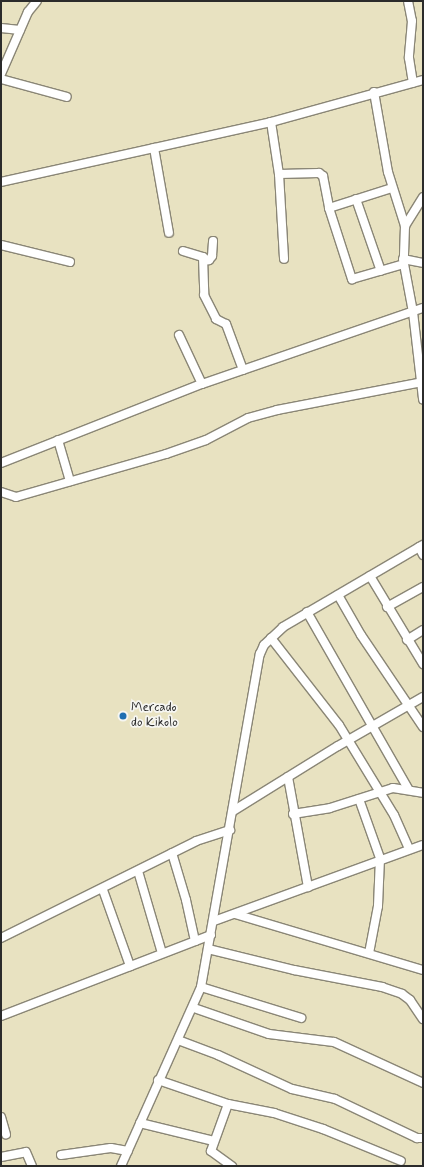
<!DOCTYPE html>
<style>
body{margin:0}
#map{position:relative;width:424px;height:1167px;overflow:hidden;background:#e8e2c1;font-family:Mynerve,sans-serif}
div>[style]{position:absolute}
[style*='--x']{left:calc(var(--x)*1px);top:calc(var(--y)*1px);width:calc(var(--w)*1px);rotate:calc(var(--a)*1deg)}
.roads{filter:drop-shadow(1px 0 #8a8676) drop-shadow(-1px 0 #8a8676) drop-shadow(0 1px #8a8676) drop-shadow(0 -1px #8a8676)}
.minor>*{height:8px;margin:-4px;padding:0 4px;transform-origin:4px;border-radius:4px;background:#fff}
.dots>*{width:11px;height:11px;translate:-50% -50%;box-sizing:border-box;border:2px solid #f6f6f2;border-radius:50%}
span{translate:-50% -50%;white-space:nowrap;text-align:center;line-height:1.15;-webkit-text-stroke:3.5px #f6f6f2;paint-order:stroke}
.poi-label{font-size:13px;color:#2b2b2b}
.left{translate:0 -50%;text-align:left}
.frame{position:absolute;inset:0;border:2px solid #2b2b2b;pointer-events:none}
</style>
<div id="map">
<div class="roads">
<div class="minor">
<i style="--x:408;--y:1;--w:20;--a:79"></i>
<i style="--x:412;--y:21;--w:37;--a:95"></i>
<i style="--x:409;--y:58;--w:25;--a:81"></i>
<i style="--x:1;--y:28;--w:19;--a:6"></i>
<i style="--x:1;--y:74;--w:68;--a:-66.5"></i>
<i style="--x:28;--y:12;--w:14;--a:-51"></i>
<i style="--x:1;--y:79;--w:68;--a:15.3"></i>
<i style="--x:374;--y:92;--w:81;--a:80.1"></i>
<i style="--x:388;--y:172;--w:57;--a:72.5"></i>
<i style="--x:405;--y:226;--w:38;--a:92"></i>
<i style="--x:404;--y:264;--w:49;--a:79.4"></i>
<i style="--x:413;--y:312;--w:88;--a:83.4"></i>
<i style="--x:271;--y:122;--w:53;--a:81.3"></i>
<i style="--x:279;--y:174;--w:85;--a:86.6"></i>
<i style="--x:154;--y:148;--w:86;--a:80"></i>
<i style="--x:279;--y:174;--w:40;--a:-1.4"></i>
<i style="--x:319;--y:173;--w:5;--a:37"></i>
<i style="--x:323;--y:176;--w:33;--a:79"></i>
<i style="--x:329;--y:208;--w:75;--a:72.1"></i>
<i style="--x:352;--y:279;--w:54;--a:-16.1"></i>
<i style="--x:1;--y:182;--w:277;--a:-12.5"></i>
<i style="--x:271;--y:122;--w:158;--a:-15.4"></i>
<i style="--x:356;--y:199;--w:76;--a:70.9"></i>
<i style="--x:329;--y:208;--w:66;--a:-17.6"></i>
<i style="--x:405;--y:226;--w:34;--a:-58"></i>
<i style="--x:1;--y:245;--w:71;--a:13.8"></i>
<i style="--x:183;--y:251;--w:21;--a:17"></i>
<i style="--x:203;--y:257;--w:38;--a:88"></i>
<i style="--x:204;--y:295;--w:27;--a:63"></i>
<i style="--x:216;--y:319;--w:11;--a:27"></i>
<i style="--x:226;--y:324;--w:49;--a:69.7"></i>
<i style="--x:403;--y:259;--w:20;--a:11"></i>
<i style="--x:204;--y:261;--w:5;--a:-11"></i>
<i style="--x:209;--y:260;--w:5;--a:-53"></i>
<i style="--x:212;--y:256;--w:15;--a:-86"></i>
<i style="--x:179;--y:335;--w:54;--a:64.9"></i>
<i style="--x:58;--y:440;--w:43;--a:73.7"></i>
<i style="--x:1;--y:463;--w:216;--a:-21.5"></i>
<i style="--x:202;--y:384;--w:234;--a:-19"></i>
<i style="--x:1;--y:492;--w:16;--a:18"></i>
<i style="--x:16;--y:497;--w:156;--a:-16"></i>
<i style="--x:166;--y:454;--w:42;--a:-19.3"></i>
<i style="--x:206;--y:440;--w:47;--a:-27.6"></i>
<i style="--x:248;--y:418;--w:30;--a:-15"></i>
<i style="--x:277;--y:410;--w:149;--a:-10.9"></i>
<i style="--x:419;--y:547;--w:9;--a:63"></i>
<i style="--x:370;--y:576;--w:103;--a:58.9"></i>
<i style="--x:338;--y:595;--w:46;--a:60.1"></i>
<i style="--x:361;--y:635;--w:111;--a:56"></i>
<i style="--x:387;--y:607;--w:41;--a:-29.1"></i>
<i style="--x:307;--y:612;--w:205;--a:60.2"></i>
<i style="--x:271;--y:638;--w:110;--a:52"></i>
<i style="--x:339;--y:725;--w:105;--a:58.6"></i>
<i style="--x:394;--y:815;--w:36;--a:66"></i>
<i style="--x:407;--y:640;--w:19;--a:-32"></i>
<i style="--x:288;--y:777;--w:112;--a:79.7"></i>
<i style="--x:359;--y:799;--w:63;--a:70.4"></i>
<i style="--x:380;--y:858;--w:48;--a:92.4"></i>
<i style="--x:378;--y:906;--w:48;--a:100.8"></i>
<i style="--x:233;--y:811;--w:123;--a:-31.8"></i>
<i style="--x:338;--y:746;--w:98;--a:-30"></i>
<i style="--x:293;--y:814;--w:37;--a:-9"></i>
<i style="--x:330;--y:808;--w:66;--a:-17.6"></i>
<i style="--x:393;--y:788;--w:30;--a:9"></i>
<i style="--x:172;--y:853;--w:49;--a:73.4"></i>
<i style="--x:186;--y:900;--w:42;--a:77.6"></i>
<i style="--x:138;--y:871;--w:85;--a:73.7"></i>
<i style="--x:103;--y:890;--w:81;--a:70.4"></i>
<i style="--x:235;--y:914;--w:196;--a:16.6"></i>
<i style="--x:214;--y:921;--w:222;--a:-20"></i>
<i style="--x:1;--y:938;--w:218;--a:-26.4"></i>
<i style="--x:196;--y:841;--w:36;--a:-18"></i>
<i style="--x:208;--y:949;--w:89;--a:13.7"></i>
<i style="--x:294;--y:970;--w:90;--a:10.9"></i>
<i style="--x:382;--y:987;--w:21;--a:19"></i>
<i style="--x:402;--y:994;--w:10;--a:37"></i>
<i style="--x:410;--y:1000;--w:23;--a:56"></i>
<i style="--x:201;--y:987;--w:105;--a:17.2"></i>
<i style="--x:194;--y:1008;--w:79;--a:19.1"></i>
<i style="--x:269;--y:1034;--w:65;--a:7"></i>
<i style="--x:334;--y:1042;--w:98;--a:24.7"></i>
<i style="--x:1;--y:1016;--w:225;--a:-21.1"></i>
<i style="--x:178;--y:1040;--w:43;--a:20.6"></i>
<i style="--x:218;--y:1055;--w:81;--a:24.7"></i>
<i style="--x:292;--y:1089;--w:44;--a:13.1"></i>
<i style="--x:335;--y:1099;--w:91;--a:25.4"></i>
<i style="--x:417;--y:1138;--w:6;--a:0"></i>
<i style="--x:158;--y:1080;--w:74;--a:18.9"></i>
<i style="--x:228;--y:1104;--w:47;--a:11.1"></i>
<i style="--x:274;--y:1113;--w:52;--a:18.1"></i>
<i style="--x:323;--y:1129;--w:84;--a:22.3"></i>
<i style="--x:228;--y:1104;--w:50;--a:109.9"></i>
<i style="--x:211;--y:1151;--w:26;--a:36"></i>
<i style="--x:1;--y:1117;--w:18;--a:74"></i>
<i style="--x:140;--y:1123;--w:76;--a:13.7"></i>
<i style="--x:61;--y:1155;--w:50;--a:-8"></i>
<i style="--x:111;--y:1148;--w:17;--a:10"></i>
<i style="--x:1;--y:1157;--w:25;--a:-11"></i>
<i style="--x:26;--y:1152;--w:15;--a:67"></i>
<i style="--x:121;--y:1166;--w:196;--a:-65.9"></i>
<i style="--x:201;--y:987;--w:338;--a:-80"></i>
<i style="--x:260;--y:654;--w:10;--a:-66"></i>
<i style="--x:264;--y:645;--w:26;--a:-43"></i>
<i style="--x:283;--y:627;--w:162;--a:-30.4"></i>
</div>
</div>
<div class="dots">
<i style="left:123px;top:716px;background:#1f6fb2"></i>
</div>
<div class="poi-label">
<span class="left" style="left:131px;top:716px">Mercado<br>do Kikolo</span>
</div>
<div class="frame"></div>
</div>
